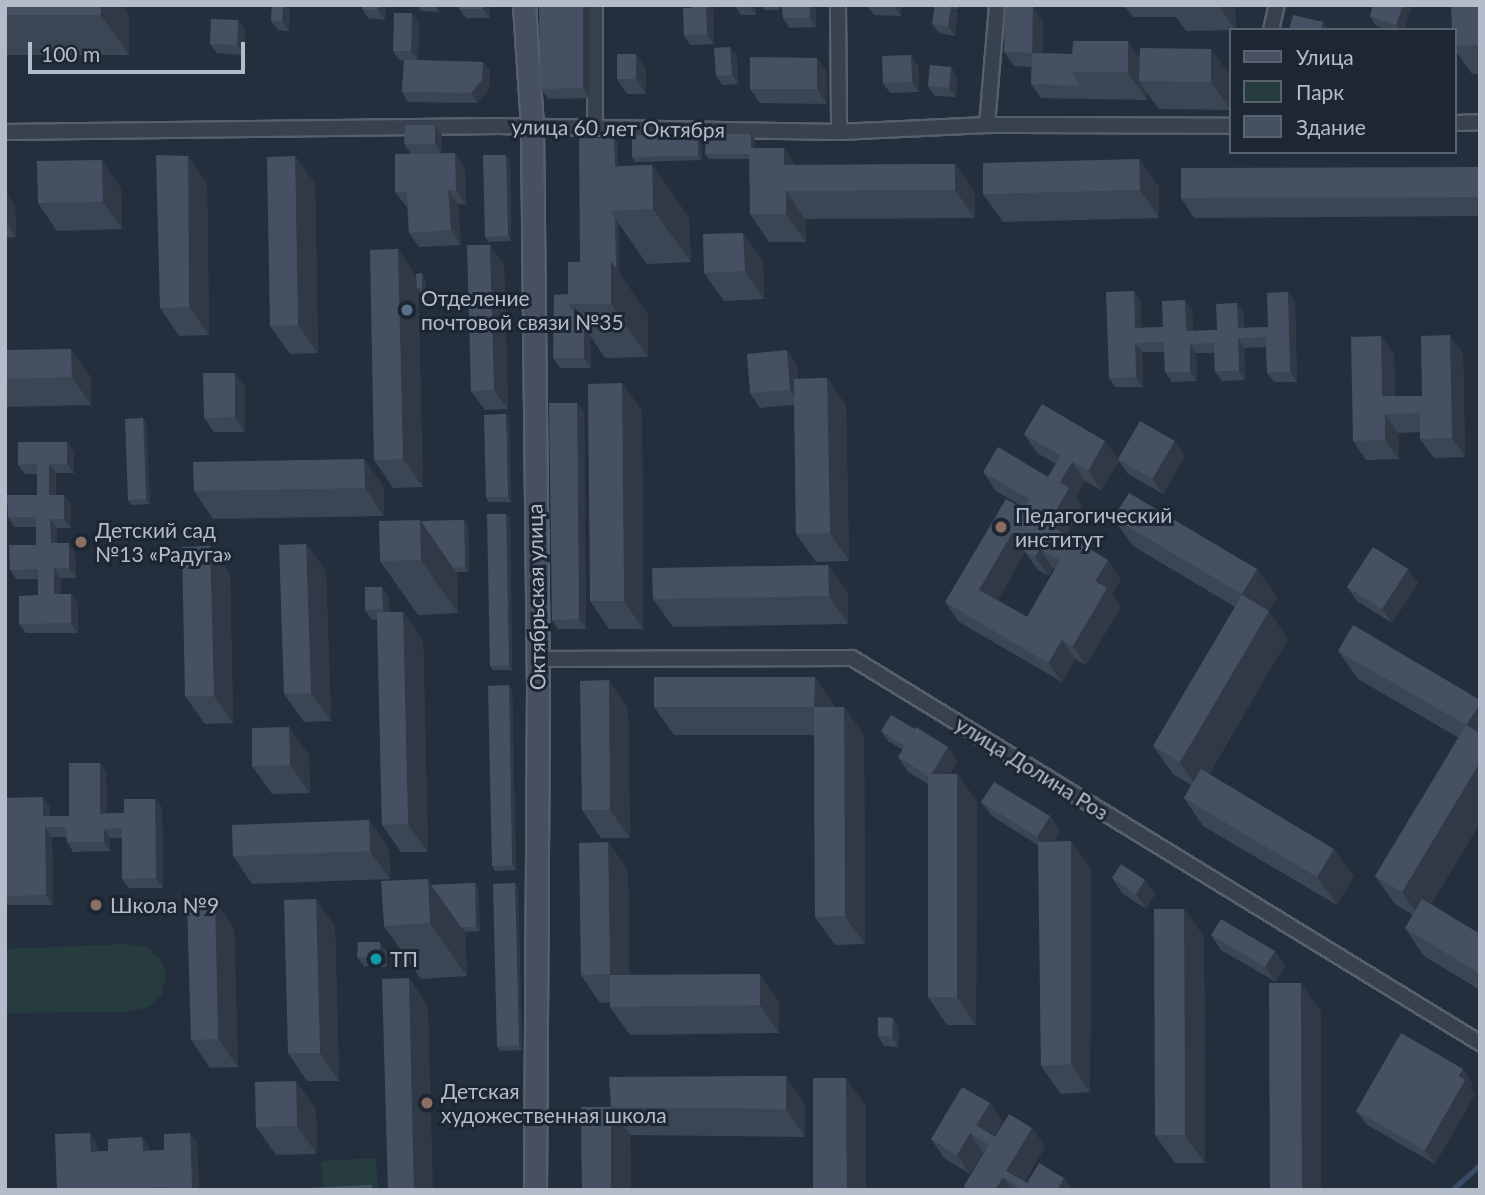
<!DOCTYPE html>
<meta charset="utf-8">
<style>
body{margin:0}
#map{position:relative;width:1485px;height:1195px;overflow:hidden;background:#242f3e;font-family:Lato,sans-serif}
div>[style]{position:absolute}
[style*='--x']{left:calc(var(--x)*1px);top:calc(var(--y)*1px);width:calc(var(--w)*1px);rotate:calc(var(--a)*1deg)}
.green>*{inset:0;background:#263c3f}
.stream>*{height:4.5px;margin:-2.25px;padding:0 2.25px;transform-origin:2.25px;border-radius:2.25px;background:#394c67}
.roads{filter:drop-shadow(2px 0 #565f6c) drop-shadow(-2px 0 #565f6c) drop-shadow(0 2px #565f6c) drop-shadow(0 -2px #565f6c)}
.minor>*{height:14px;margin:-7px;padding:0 7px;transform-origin:7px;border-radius:7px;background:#38414e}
.secondary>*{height:21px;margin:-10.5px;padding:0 10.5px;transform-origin:10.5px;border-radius:10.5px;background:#465061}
.wall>*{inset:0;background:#3b4654}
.shaded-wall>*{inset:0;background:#303945}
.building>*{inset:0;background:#455162}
.dots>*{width:19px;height:19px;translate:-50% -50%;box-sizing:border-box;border:4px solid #1d2633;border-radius:50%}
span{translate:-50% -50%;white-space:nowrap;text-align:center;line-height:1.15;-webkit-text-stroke:6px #1d2633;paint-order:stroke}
.street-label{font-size:21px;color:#b4bcc9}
.poi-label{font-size:21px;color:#b4bcc9}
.left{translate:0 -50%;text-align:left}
.frame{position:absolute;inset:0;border:7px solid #b4bcc9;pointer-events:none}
.legend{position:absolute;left:1229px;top:28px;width:228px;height:126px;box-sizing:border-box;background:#1d2633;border:2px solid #59626f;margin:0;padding:9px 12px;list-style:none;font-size:21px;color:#b4bcc9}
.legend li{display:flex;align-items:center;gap:14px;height:35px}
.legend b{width:35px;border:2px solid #59626f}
.scale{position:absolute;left:28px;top:42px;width:217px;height:32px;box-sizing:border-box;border:4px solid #b4bcc9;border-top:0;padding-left:9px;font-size:21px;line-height:24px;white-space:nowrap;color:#b4bcc9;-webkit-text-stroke:5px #1d2633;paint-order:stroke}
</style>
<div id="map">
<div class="green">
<i style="clip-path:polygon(128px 944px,148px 948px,160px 959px,166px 973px,162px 994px,149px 1007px,128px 1012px,5px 1013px,5px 949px)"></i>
<i style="clip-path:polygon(376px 1158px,378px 1190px,323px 1190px,321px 1161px)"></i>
</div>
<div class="stream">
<i style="--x:1452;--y:1190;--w:38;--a:-42"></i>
</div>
<div class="roads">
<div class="minor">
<i style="--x:595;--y:5;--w:123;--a:90"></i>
<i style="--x:838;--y:5;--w:127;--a:89.5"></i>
<i style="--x:1271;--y:30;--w:26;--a:-77"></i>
<i style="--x:1455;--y:123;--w:25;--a:-2"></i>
<i style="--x:987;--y:125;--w:120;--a:-85.2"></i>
<i style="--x:5;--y:132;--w:493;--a:-0.7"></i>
<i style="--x:498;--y:126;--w:341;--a:1"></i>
<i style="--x:839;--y:132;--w:148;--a:-2.7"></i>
<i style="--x:987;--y:125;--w:244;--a:0.2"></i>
<i style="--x:537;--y:659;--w:315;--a:-0.2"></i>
<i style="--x:852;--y:658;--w:737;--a:31.51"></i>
</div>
<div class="secondary">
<i style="--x:524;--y:5;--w:122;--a:86.2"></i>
<i style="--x:532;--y:127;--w:560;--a:89.39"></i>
<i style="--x:538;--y:687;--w:503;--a:90.34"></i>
</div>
</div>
<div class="wall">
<i style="clip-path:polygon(5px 5px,129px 15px,129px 55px,5px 55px)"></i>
<i style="clip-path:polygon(272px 5px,286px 5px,290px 11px,289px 31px,278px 30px,271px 21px)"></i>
<i style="clip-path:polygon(386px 5px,385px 20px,368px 18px,362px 9px)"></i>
<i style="clip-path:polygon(417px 5px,439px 5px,439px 12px,421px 11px)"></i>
<i style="clip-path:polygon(459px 5px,490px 5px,490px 18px,466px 18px,459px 9px)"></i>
<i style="clip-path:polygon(539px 5px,590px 98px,548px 99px,541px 89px)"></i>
<i style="clip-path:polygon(734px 5px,756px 5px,756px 15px,741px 15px)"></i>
<i style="clip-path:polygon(761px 5px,780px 5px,779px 10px,764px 10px)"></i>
<i style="clip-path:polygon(782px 5px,813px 5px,816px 10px,816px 27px,789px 28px,783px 18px)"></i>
<i style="clip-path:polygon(867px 5px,901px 5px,901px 16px,874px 15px)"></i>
<i style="clip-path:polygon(935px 5px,958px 5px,958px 9px,955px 9px,958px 14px,955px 36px,939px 33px,932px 24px)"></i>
<i style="clip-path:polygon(1124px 5px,1235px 5px,1236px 30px,1186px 31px,1176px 17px,1133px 17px)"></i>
<i style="clip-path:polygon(1480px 5px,1480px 74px,1472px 74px,1455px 50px,1455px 30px)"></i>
<i style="clip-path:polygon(713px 6px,714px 44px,690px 45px,684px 35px)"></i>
<i style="clip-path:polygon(1412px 7px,1404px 30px,1389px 30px,1376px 26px,1370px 16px)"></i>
<i style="clip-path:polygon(412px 13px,419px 23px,418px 60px,483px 62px,490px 71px,489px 89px,477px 103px,408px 102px,402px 92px,404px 61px,399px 60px,393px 51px)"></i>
<i style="clip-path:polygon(238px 20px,245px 30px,244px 55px,217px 53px,210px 44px)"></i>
<i style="clip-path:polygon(1043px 21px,1043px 53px,1140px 57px,1231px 77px,1231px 110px,1159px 109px,1147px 93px,1147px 100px,1041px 98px,1031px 84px,1032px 67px,1014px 66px,1004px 52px)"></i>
<i style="clip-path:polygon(730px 47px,737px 56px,738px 84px,723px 85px,716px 76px)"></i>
<i style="clip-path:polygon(636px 54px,646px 69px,646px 94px,627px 94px,617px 79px)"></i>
<i style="clip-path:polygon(918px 65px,919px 92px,890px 93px,883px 83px)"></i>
<i style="clip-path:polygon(951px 67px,957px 77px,956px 97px,935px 96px,928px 86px)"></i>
<i style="clip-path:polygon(827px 72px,827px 104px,760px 103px,750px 89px)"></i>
<i style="clip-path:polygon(751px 134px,755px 139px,755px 148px,795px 165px,955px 164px,975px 192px,975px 218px,805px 219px,806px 242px,769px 242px,750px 214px,750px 159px,709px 159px,705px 154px)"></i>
<i style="clip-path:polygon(442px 135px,441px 153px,411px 154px,404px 144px)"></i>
<i style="clip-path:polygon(701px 140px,702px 160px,635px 162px,632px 157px)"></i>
<i style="clip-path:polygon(618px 143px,618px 166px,652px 165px,689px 218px,691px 262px,647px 264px,619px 224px,619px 273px,648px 315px,648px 357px,605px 358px,591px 337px,591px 368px,560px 368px,553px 358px,568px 294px,580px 262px)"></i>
<i style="clip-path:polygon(455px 153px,465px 168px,466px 205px,458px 204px,461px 245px,419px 247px,409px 233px,407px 206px,406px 206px,395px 192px)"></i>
<i style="clip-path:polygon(188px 156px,207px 184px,209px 335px,179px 336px,160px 308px)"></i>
<i style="clip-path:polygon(295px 156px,315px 184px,318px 353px,290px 354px,270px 326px)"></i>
<i style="clip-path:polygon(510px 159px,511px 241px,488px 242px,485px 237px)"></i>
<i style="clip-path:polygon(1139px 159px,1159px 187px,1159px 218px,1003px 222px,983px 194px)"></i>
<i style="clip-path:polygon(1480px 167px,1480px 216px,1194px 218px,1181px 198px)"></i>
<i style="clip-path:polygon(121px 188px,122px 229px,57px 231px,38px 203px)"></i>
<i style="clip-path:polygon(5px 192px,15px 206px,16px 237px,5px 238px)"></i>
<i style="clip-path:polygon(743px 233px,763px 261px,764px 299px,724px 301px,704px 273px)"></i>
<i style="clip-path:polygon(504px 264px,508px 409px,485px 410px,471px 391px)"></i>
<i style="clip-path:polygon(416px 275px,425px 278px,426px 293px,420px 293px,418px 289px,423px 487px,393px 488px,374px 460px)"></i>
<i style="clip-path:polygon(1134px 291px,1141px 301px,1141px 328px,1163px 327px,1192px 310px,1193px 331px,1217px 330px,1244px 313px,1244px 328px,1268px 327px,1295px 302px,1297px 382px,1274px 382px,1267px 373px,1266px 347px,1244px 348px,1245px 380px,1222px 381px,1215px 371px,1214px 353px,1196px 353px,1197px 381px,1172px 382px,1165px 372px,1164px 352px,1142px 352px,1143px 387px,1115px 387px,1109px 378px)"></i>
<i style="clip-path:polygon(1381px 336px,1394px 355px,1395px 396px,1422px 396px,1463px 354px,1465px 457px,1434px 458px,1420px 439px,1420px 432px,1398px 433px,1399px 459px,1366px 460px,1353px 441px)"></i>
<i style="clip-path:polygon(5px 350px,91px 377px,91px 405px,5px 407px)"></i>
<i style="clip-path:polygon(797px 365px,798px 379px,827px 378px,846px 406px,849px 561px,816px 562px,796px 534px,794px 405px,760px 408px,750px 393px)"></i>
<i style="clip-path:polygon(622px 383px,642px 411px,643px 629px,609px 629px,590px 601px)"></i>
<i style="clip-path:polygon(245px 387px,245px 432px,214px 432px,204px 418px)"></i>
<i style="clip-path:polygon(577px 403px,584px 412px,586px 629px,558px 629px,552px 620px)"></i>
<i style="clip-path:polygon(143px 418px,146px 423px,150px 504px,131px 505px,128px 500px)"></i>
<i style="clip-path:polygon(509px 419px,511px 502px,489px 502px,486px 497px)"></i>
<i style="clip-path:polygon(evenodd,1024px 434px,1118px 459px,1185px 456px,1163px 494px,1128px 474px,1119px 461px,1101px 490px,1085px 481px,1076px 497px,1082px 507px,1066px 535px,1121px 579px,1112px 595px,1121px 607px,1086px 665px,1075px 659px,1062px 682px,959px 622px,945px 602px,1025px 508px,996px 491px,983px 472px,1048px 477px,1056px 464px,1037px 453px,1024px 434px,1025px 552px,1037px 569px,1049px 576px,1053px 568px,1055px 569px,1027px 617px,998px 600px,1025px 552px)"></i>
<i style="clip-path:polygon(74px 451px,74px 473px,56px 473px,56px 495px,71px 504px,71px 528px,57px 528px,57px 543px,75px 552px,76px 578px,61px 578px,61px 594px,78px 603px,78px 633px,26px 633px,19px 624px,38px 595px,38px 579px,16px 579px,10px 570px,36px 545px,36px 527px,14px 527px,8px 517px,37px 495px,37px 474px,25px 474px,18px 465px)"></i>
<i style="clip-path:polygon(364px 459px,384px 487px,384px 516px,213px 519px,194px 491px)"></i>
<i style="clip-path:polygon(506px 514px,510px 518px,512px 670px,493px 670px,490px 666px)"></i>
<i style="clip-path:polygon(1113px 518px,1257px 569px,1277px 597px,1268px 611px,1288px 639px,1209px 774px,1354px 876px,1337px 905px,1203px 826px,1184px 798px,1191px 785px,1173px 774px,1153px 746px,1235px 607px,1133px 546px)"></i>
<i style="clip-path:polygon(464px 520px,468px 525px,469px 572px,457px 572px,458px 613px,418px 615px,380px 561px,421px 521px)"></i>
<i style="clip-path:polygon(306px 544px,326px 571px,331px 721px,304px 722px,284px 694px)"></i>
<i style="clip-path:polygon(210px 546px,230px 574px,233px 723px,205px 724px,185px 696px)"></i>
<i style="clip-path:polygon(828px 565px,848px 593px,848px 624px,673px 627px,653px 599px)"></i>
<i style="clip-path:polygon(1408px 569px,1418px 583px,1392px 623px,1357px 601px,1347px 587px)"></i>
<i style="clip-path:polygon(389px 597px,389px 612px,403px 612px,423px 640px,428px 852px,401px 852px,382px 825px,377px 619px,372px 620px,365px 610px)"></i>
<i style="clip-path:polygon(1338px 651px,1480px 704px,1480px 823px,1431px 904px,1480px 934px,1480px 990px,1424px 956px,1405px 928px,1413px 915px,1395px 904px,1375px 876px,1459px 738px,1358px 679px)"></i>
<i style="clip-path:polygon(815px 677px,834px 705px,834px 707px,844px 707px,864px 735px,865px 944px,835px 945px,815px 917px,814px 735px,674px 735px,654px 707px)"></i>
<i style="clip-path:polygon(509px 685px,512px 690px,516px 870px,495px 871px,492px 866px)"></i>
<i style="clip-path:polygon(628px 708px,630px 838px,601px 838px,582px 810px)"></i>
<i style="clip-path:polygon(289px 727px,309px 755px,310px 793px,272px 794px,252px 766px)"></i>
<i style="clip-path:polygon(915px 729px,948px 747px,958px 761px,950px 774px,957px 774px,977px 802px,976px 1025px,947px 1025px,928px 997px,928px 784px,908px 772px,898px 757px,903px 750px,888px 741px,881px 731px)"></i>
<i style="clip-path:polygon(100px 763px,106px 772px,107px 813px,124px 813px,155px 799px,162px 808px,163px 888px,129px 888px,122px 879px,122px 838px,110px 838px,110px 851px,73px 852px,67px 842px,67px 837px,52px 837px,53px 905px,5px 905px,5px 798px,50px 807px,50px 816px,69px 816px)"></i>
<i style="clip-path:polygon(981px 802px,1050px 816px,1060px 831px,1053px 842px,1091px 869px,1090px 1092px,1061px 1094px,1041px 1066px,1039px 846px,992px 816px)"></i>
<i style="clip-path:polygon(369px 820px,389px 848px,390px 879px,252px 884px,233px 856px)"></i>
<i style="clip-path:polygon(608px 842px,628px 870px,629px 975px,779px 1002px,779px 1033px,630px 1035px,610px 1007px,610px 1002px,600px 1003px,581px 975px)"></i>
<i style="clip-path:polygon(1112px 878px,1145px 880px,1155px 894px,1146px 909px,1122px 893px)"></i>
<i style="clip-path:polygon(428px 879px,431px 885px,475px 883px,478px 888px,480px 931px,465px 932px,467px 976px,421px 979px,384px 926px)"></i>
<i style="clip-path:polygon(518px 888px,522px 1050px,500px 1051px,497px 1046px)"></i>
<i style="clip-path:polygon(316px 899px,335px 927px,339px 1081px,307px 1081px,288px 1053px)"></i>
<i style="clip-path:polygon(215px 901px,234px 929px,238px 1067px,210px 1068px,191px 1040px)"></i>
<i style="clip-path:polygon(1184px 909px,1204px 937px,1205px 1163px,1175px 1163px,1155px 1135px)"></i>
<i style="clip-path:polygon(1211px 935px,1275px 951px,1285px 965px,1276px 982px,1221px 950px)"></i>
<i style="clip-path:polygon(387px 952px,387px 967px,364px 966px,357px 957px)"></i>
<i style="clip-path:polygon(893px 1018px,899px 1028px,898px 1047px,884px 1046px,878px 1036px)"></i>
<i style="clip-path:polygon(296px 1081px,316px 1109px,317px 1154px,276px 1155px,256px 1127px)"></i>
<i style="clip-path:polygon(1473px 1083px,1470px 1088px,1475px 1094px,1435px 1164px,1367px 1125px,1356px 1111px)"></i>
<i style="clip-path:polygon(990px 1103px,1003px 1122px,994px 1136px,1032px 1128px,1045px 1147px,1024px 1182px,1027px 1183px,1073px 1190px,967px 1190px,964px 1186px,984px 1153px,983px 1153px,970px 1174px,944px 1158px,931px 1139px)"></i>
<i style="clip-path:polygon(805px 1104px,805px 1137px,630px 1135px,631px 1190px,582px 1190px,581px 1107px)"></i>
<i style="clip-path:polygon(142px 1137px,149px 1147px,149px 1151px,164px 1150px,197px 1142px,199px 1190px,57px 1190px,97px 1143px,97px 1151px,108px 1151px)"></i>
</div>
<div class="shaded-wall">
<i style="clip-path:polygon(101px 5px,122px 5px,129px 15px,129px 55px,101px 15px)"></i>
<i style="clip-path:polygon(283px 5px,286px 5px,290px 11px,289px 31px,282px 21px)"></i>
<i style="clip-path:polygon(378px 5px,386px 5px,385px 20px,378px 10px)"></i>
<i style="clip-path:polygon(434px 5px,439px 5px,439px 12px)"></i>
<i style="clip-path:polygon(483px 5px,490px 5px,490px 18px,483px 9px)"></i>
<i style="clip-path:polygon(583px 5px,590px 5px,590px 98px,583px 88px)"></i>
<i style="clip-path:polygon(706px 5px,713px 6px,714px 44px,707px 34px)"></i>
<i style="clip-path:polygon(756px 5px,756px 15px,749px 6px)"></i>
<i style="clip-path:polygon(809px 5px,813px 5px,816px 10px,816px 27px,810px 18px)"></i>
<i style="clip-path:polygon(894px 5px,901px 5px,901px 16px,894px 6px)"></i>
<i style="clip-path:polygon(951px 5px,958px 14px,955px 36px,948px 26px)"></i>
<i style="clip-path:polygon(1218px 5px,1235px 5px,1236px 30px)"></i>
<i style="clip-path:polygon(1403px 5px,1411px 5px,1412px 7px,1404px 30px,1400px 30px,1396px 25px)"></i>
<i style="clip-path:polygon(1033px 7px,1043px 21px,1043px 67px,1032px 53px)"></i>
<i style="clip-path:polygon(412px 13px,419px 23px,418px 61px,411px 51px)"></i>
<i style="clip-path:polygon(238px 20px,245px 30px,244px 55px,237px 45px)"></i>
<i style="clip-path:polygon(1323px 22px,1328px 30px,1321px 30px)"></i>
<i style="clip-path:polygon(1128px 41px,1147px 69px,1139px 81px,1147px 93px,1147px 100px,1128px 72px)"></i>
<i style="clip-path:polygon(730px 47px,737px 56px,738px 84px,732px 75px)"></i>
<i style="clip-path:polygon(1211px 49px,1231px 77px,1231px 110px,1211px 82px)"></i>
<i style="clip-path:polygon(636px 54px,646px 69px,646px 94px,636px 79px)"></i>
<i style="clip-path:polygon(911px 55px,918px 65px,919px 92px,912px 82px)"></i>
<i style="clip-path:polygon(817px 58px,827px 72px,827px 104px,817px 89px)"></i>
<i style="clip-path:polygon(483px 62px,490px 71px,489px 89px,477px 103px,471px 93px)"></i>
<i style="clip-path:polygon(951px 67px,957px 77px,956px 97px,949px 88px)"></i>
<i style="clip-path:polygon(435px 125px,442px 135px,441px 153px,435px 144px)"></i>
<i style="clip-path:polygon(751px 134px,755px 139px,755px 159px,751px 154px)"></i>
<i style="clip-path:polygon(698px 135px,701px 140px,702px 160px,698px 156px)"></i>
<i style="clip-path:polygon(614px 138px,618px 143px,618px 210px,615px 211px)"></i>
<i style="clip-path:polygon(784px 148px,803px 176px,784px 165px)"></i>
<i style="clip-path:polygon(455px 153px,465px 168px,466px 205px,456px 191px)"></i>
<i style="clip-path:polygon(506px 155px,510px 159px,511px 241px,508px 236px)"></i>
<i style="clip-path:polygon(188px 156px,207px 184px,209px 335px,189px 307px)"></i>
<i style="clip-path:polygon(295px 156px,315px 184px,318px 353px,298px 325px)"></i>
<i style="clip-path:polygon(1139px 159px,1159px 187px,1159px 218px,1140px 190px)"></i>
<i style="clip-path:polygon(102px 160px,121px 188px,122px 229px,103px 202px)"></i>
<i style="clip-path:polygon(955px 164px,975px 192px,975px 218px,955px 190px)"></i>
<i style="clip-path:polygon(652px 165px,689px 218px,691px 262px,653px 209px)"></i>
<i style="clip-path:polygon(448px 190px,458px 204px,461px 245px,451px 230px)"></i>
<i style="clip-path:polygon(786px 191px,805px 219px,806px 242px,786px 214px)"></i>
<i style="clip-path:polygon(5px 192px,15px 206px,16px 237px,5px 222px)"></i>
<i style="clip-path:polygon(615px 219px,619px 224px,619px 273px,648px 315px,648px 357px,611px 304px,611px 261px)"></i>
<i style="clip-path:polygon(743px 233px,763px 261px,764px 299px,745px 271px)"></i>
<i style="clip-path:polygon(490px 245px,504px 264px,508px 409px,494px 390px)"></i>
<i style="clip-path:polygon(398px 249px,417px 277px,423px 487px,403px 459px)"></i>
<i style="clip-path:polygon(422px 273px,425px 278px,426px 293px,422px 288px)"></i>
<i style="clip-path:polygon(1134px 291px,1141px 301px,1142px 338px,1135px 328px)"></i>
<i style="clip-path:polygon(1288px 292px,1295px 302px,1297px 382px,1290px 372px)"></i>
<i style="clip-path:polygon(1185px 300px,1192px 310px,1193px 341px,1186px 331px)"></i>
<i style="clip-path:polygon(1237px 303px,1244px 313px,1244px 338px,1238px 328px)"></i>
<i style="clip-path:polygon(584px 328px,591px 337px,591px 368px,584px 358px)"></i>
<i style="clip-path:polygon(1450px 335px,1463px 354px,1465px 457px,1452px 438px)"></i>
<i style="clip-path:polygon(1381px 336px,1394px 355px,1395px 414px,1382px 396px)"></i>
<i style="clip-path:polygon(1238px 338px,1244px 348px,1245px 380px,1239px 371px)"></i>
<i style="clip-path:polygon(1135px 343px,1142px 352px,1143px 387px,1136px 377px)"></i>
<i style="clip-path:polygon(1190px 344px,1196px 353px,1197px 381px,1190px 372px)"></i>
<i style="clip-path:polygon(71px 349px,91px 377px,91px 405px,72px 377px)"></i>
<i style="clip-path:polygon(787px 350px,797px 365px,800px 404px,790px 390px)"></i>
<i style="clip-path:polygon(235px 373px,245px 387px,245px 432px,235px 417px)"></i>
<i style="clip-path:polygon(827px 378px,846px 406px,849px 561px,830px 533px)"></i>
<i style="clip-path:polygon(622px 383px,642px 411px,643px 629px,624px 601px)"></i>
<i style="clip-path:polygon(577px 403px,584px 412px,586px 629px,579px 619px)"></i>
<i style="clip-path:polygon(506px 414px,509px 419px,511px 502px,508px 497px)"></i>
<i style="clip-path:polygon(1385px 414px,1398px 433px,1399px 459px,1385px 440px)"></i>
<i style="clip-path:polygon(143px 418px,146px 423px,150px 504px,146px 499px)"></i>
<i style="clip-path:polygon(1105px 441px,1119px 460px,1101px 490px,1088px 471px)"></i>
<i style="clip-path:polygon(1175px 441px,1185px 456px,1163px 494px,1152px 479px)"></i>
<i style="clip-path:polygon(67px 442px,74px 451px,74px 473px,67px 464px)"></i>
<i style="clip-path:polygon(364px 459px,384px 487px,384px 516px,365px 488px)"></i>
<i style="clip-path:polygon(1072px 462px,1085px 481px,1076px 497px,1082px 507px,1061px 543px,1048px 524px,1060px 482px)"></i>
<i style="clip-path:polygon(49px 464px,56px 473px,56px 505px,49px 495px)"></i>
<i style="clip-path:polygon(64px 495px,71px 504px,71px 528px,64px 519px)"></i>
<i style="clip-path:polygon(506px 514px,510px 518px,512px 670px,509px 665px)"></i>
<i style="clip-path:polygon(50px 519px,57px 528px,57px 553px,51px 543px)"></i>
<i style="clip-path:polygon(420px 520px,457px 573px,458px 613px,421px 560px)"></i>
<i style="clip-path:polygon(464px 520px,468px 525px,469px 572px,465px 567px)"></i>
<i style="clip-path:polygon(1012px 533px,1025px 552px,993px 609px,979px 590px)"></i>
<i style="clip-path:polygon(69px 543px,75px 552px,76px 578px,69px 568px)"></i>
<i style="clip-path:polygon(306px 544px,326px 571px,331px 721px,311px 693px)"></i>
<i style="clip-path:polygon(210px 546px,230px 574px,233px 723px,214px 696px)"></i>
<i style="clip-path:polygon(1040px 549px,1053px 568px,1049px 576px,1035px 557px)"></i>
<i style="clip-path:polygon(1108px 560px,1121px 579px,1112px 595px,1121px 607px,1086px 665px,1073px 646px,1095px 581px)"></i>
<i style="clip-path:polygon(828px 565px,848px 593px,848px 624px,829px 596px)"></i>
<i style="clip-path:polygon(54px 568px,61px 578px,61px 604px,54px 594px)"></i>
<i style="clip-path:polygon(1257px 569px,1277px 597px,1261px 622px,1242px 594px)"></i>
<i style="clip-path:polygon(1408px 569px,1418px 583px,1392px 623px,1382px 609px)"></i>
<i style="clip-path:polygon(382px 587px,389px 597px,390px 619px,383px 609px)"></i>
<i style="clip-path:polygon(71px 594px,78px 603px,78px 633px,71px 623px)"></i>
<i style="clip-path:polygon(1269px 611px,1288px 639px,1199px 790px,1180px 762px)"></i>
<i style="clip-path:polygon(403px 612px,423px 640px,428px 852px,408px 824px)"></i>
<i style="clip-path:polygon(1062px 640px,1075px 659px,1062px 682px,1048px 663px)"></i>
<i style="clip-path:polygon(815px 677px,834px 705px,834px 735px,814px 707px)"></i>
<i style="clip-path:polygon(609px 680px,628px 708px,630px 838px,610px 810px)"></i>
<i style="clip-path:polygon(509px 685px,512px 690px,516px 870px,512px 865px)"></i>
<i style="clip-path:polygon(1480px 704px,1480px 745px,1466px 725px)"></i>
<i style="clip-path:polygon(844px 707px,864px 735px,865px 944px,845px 916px)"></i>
<i style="clip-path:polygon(289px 727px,309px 755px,310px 793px,290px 765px)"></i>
<i style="clip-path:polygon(948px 747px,958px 761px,940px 791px,930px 777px)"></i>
<i style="clip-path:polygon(1480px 762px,1480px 823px,1421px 920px,1402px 892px)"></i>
<i style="clip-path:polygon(100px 763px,106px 772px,107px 823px,100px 814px)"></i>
<i style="clip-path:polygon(957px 774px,977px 802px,976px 1025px,957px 997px)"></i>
<i style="clip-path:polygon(43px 797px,50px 807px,50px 826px,43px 816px)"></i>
<i style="clip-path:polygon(155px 799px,162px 808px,163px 888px,156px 878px)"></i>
<i style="clip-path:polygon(1050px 816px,1060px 831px,1047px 851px,1037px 837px)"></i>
<i style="clip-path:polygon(369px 820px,389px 848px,390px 879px,370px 851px)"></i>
<i style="clip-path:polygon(45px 827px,52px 837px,53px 905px,46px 895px)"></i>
<i style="clip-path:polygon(104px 829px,110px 838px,110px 851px,104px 842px)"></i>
<i style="clip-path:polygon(1071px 841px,1091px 869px,1090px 1092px,1071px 1064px)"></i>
<i style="clip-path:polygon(608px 842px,628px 870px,630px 1002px,610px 974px)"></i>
<i style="clip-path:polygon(1334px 849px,1354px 876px,1337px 905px,1317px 877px)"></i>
<i style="clip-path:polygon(428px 879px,465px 932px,467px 976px,430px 923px)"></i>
<i style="clip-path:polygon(1145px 880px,1155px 894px,1146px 909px,1136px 894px)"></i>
<i style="clip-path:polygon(475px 883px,478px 888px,480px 931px,476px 927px)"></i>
<i style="clip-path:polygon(515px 883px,518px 888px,522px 1050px,519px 1045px)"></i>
<i style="clip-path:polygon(316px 899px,335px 927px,339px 1081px,320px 1053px)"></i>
<i style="clip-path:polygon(215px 901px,234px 929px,238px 1067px,218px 1039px)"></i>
<i style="clip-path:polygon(1184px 909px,1204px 937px,1205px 1163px,1185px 1135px)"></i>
<i style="clip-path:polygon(380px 942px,387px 952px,387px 967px,380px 957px)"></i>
<i style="clip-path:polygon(1275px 951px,1285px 965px,1276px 982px,1265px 967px)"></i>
<i style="clip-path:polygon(760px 974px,779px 1002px,779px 1033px,760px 1005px)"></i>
<i style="clip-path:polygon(409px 978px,428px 1006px,433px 1190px,414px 1190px)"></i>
<i style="clip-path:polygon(1301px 983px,1321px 1011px,1321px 1190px,1302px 1190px)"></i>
<i style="clip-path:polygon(893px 1018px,899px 1028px,898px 1047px,892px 1037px)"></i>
<i style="clip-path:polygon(1463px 1069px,1473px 1083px,1470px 1088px,1475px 1094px,1435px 1164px,1425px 1150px)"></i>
<i style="clip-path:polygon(786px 1076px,805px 1104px,805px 1137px,786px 1109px)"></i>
<i style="clip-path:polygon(846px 1078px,866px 1106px,866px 1190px,847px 1190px)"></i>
<i style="clip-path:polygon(296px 1081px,316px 1109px,317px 1154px,297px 1126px)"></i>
<i style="clip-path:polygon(990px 1103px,1003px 1122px,990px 1144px,976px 1125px)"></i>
<i style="clip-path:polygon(611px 1107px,630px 1135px,631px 1190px,611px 1190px)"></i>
<i style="clip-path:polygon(1032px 1128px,1045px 1147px,1021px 1188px,1006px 1171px)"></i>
<i style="clip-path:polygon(90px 1133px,97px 1143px,98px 1161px,91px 1152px)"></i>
<i style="clip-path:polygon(190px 1133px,197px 1142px,199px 1190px,192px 1190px)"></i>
<i style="clip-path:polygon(970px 1133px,983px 1153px,970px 1174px,957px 1155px)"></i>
<i style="clip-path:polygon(142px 1137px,149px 1147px,149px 1161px,143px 1151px)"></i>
<i style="clip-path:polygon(1003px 1177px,1012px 1190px,995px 1190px)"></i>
<i style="clip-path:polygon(1064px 1178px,1073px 1190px,1057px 1190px)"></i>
</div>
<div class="building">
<i style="clip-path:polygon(5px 5px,101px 5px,101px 15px,5px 15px)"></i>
<i style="clip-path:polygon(272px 5px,283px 5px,282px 21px,271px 21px)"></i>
<i style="clip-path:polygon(362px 5px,378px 5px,378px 10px,362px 9px)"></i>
<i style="clip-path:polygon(459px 5px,483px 5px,483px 9px,459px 9px)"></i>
<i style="clip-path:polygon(539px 5px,583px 5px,583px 88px,541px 89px)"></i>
<i style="clip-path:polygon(691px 5px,706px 5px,707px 34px,684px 35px,683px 8px,692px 8px)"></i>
<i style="clip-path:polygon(782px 5px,809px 5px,810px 18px,783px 18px)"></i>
<i style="clip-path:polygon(935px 5px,951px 5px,948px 26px,932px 24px)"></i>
<i style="clip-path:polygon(1373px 5px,1403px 5px,1396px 25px,1370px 16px)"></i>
<i style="clip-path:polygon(1451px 5px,1480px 5px,1480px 57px,1478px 57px,1478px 45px,1455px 46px,1455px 30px,1452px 30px)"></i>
<i style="clip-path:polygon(1005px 7px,1033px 7px,1032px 53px,1004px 52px)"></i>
<i style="clip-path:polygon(394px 13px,412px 13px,411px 51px,393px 51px)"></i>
<i style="clip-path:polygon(1293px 15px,1323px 22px,1321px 30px,1289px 30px)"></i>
<i style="clip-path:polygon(211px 19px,238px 20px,237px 45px,210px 44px)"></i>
<i style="clip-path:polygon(1073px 41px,1128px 41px,1128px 72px,1071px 72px)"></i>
<i style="clip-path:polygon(730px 47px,732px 75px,716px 76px,714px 48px)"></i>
<i style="clip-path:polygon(1140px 48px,1211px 49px,1211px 82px,1139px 81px)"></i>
<i style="clip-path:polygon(1032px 53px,1072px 54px,1071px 72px,1081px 86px,1031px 84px)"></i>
<i style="clip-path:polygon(617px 54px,636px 54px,636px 79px,617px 79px)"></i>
<i style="clip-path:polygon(911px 55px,912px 82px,883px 83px,882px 56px)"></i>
<i style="clip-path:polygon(750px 57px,817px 58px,817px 89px,750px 89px)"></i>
<i style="clip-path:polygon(404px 60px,483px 62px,482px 80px,471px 93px,402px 92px)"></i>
<i style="clip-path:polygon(930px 65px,951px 67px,949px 88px,928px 86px)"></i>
<i style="clip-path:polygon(405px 125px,435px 125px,435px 144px,404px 144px)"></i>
<i style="clip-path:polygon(706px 134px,751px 134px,751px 148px,749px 148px,749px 154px,705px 154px)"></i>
<i style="clip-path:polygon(698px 135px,698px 156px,632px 157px,632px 136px)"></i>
<i style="clip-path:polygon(579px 138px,614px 138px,615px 166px,608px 167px,610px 211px,615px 219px,616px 268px,611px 261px,580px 262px)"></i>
<i style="clip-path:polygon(749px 148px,784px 148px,784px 165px,955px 164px,955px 190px,786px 191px,786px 214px,750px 214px)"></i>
<i style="clip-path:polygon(455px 153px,456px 191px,448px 190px,451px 230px,409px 233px,407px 192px,395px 192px,395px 154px)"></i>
<i style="clip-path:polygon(156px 155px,188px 156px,189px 307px,160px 308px)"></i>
<i style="clip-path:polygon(483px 155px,506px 155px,508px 236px,485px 237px)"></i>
<i style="clip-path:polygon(295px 156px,298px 325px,270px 326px,267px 157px)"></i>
<i style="clip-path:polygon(1139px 159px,1140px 190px,983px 194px,983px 163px)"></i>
<i style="clip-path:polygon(102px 160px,103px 202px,38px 203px,37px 161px)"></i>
<i style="clip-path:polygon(652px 165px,653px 209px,610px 211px,608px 167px)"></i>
<i style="clip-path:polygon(1480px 167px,1480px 197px,1181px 198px,1181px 168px)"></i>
<i style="clip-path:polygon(743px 233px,745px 271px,704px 273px,703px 234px)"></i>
<i style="clip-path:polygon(467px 245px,490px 245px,494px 390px,471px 391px)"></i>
<i style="clip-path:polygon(398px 249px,403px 459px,374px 460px,370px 250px)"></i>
<i style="clip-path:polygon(611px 261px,611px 304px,568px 304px,568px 262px)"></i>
<i style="clip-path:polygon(422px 273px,422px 288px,417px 288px,416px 274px)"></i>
<i style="clip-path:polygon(1134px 291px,1135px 328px,1163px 327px,1162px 301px,1185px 300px,1186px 331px,1217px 330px,1216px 304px,1237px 303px,1238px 328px,1268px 327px,1267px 293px,1288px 292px,1290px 372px,1267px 373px,1266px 337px,1238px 338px,1239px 371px,1215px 371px,1214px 343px,1190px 344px,1190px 372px,1165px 372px,1164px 342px,1135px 343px,1136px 377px,1109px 378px,1106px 292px)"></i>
<i style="clip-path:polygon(568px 294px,568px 304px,584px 328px,584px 358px,553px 358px,554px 295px)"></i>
<i style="clip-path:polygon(1450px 335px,1452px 438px,1420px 439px,1420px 413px,1385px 414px,1385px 440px,1353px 441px,1351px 337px,1381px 336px,1382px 396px,1422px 396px,1421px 336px)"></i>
<i style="clip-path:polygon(71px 349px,72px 377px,5px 379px,5px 350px)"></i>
<i style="clip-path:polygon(787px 350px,790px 390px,750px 393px,747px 354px)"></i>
<i style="clip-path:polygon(203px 373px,235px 373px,235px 417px,204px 418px)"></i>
<i style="clip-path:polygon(827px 378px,830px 533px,796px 534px,794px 379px)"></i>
<i style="clip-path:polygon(622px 383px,624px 601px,590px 601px,588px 384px)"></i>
<i style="clip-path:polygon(549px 403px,577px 403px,579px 619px,552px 620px)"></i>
<i style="clip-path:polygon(evenodd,1042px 404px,1105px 441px,1088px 471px,1072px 462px,1060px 482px,1069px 488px,1048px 524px,1108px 560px,1095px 581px,1107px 588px,1073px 646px,1062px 640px,1048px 663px,945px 602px,1006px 499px,1024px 509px,1029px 499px,983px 472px,998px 447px,1048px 477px,1061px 456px,1024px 434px,1042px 404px,1012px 533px,1028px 542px,1023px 550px,1035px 557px,1040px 549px,1060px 560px,1027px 617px,979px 590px,1012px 533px)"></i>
<i style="clip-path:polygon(506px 414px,508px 497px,486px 497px,484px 415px)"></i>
<i style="clip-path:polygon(143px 418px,146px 499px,128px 500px,125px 419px)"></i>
<i style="clip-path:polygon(1140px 421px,1175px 441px,1152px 479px,1118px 459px)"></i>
<i style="clip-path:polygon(18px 442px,67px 442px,67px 464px,49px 464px,49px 495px,64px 495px,64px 519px,50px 519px,51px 543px,69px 543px,69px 568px,54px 568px,54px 594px,71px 594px,71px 623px,19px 624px,19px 596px,38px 595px,38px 569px,10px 570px,9px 545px,36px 545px,36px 517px,8px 517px,7px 495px,37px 495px,37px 464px,18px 465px)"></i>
<i style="clip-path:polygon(364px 459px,365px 488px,194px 491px,193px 462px)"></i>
<i style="clip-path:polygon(1129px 493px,1257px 569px,1242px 594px,1113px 518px)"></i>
<i style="clip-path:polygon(487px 514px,506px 514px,509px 665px,490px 666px)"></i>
<i style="clip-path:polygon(420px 520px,421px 560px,380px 561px,379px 521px)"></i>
<i style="clip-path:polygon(464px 520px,465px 567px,453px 568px,421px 521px)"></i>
<i style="clip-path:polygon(306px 544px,311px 693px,284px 694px,279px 545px)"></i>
<i style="clip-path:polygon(210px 546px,214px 696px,185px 696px,182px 547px)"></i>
<i style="clip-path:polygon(1373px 547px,1408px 569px,1382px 609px,1347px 587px)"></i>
<i style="clip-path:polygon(828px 565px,829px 596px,653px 599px,652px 568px)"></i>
<i style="clip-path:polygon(365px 587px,382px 587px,383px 609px,365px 610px)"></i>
<i style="clip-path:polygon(1242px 595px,1269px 611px,1180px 762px,1153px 746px)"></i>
<i style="clip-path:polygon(377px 612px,403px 612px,408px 824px,382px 825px)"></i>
<i style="clip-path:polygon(1353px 625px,1480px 700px,1480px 704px,1466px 725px,1480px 733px,1480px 762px,1402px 892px,1375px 876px,1466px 725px,1338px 651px)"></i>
<i style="clip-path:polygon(654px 677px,815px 677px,814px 707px,844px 707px,845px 916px,815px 917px,814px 707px,654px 707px)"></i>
<i style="clip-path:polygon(609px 680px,610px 810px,582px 810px,580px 681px)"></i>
<i style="clip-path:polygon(509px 685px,512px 865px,492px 866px,488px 686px)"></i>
<i style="clip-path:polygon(891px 715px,915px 729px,905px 746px,881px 731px)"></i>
<i style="clip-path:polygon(289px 727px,290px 765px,252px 766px,252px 728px)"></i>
<i style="clip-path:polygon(916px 727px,948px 747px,931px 774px,928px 774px,928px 776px,898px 757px)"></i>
<i style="clip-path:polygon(69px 763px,100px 763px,100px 814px,124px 813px,124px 799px,155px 799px,156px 878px,122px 879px,122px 828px,104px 829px,104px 842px,67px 842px,66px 827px,45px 827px,46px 895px,5px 896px,5px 798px,43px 797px,43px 816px,69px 816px)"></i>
<i style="clip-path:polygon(1201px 769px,1334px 849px,1317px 877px,1184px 798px)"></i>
<i style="clip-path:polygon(928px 774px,957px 774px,957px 997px,928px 997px)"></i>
<i style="clip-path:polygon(994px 782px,1050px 816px,1037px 837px,981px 802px)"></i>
<i style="clip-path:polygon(369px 820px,370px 851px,233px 856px,232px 825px)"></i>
<i style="clip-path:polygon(1071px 841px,1071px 1064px,1041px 1066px,1038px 842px)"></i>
<i style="clip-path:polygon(608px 842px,610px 974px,581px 975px,579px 843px)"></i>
<i style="clip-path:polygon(1121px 864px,1145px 880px,1136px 894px,1112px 878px)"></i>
<i style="clip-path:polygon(428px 879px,430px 923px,384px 926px,381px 881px)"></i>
<i style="clip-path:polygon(475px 883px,476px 927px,461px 927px,431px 885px)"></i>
<i style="clip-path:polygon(515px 883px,519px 1045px,497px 1046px,493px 884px)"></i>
<i style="clip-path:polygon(316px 899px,320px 1053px,288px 1053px,284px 900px)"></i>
<i style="clip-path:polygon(1422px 899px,1480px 934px,1480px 974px,1405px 928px)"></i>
<i style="clip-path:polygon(215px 901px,218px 1039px,191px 1040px,187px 902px)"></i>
<i style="clip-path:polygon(1154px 909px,1184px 909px,1185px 1135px,1155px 1135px)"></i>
<i style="clip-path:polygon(1221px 919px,1275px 951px,1265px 967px,1211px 935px)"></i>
<i style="clip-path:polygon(358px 942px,380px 942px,380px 957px,357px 957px)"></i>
<i style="clip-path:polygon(760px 974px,760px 1005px,610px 1007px,610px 975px)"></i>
<i style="clip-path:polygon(409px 978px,414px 1190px,388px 1190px,382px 979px)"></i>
<i style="clip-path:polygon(1269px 983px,1301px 983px,1302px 1190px,1270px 1190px)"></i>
<i style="clip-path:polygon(878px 1017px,893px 1018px,892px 1037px,878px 1036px)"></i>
<i style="clip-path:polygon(1401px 1033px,1463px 1069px,1459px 1076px,1465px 1080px,1425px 1150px,1356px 1111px)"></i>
<i style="clip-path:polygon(786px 1076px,786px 1109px,611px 1107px,609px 1077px)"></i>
<i style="clip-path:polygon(813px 1078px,846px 1078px,847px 1190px,813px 1190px)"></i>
<i style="clip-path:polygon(296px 1081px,297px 1126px,256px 1127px,255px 1082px)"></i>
<i style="clip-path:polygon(962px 1087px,990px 1103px,976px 1125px,995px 1137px,1009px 1114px,1032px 1128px,1006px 1171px,1027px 1183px,1039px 1163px,1064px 1178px,1057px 1190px,1023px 1190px,1003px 1177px,995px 1190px,970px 1190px,964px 1186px,989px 1145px,970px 1133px,957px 1155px,931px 1139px)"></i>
<i style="clip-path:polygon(581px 1107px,611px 1107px,611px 1190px,582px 1190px)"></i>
<i style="clip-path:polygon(90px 1133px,91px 1152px,108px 1151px,108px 1139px,142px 1137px,143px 1151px,164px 1150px,164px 1134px,190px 1133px,192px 1190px,166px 1190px,166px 1187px,140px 1188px,140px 1190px,57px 1190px,55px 1134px)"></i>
<i style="clip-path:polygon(372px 1185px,372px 1190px,261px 1190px)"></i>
</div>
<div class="dots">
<i style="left:407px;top:310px;background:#5c6f8a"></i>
<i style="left:1001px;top:527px;background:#8d6e63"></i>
<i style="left:81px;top:542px;background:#8d6e63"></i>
<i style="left:96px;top:905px;background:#8d6e63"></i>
<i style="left:376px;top:959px;background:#0f9aa8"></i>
<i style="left:427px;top:1103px;background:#8d6e63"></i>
</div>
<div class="street-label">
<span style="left:618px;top:128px;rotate:1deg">улица 60 лет Октября</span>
<span style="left:536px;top:597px;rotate:-91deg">Октябрьская улица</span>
<span style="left:1032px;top:768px;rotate:32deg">улица Долина Роз</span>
</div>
<div class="poi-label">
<span class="left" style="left:421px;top:310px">Отделение<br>почтовой связи №35</span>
<span class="left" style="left:1015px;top:527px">Педагогический<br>институт</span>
<span class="left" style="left:95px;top:542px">Детский сад<br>№13 «Радуга»</span>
<span class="left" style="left:110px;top:905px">Школа №9</span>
<span class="left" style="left:390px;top:959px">ТП</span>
<span class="left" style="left:441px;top:1103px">Детская<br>художественная школа</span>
</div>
<div class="frame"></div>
<ul class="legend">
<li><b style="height:9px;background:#465061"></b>Улица</li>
<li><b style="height:19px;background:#263c3f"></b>Парк</li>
<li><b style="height:19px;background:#455162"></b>Здание</li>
</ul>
<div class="scale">100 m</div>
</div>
